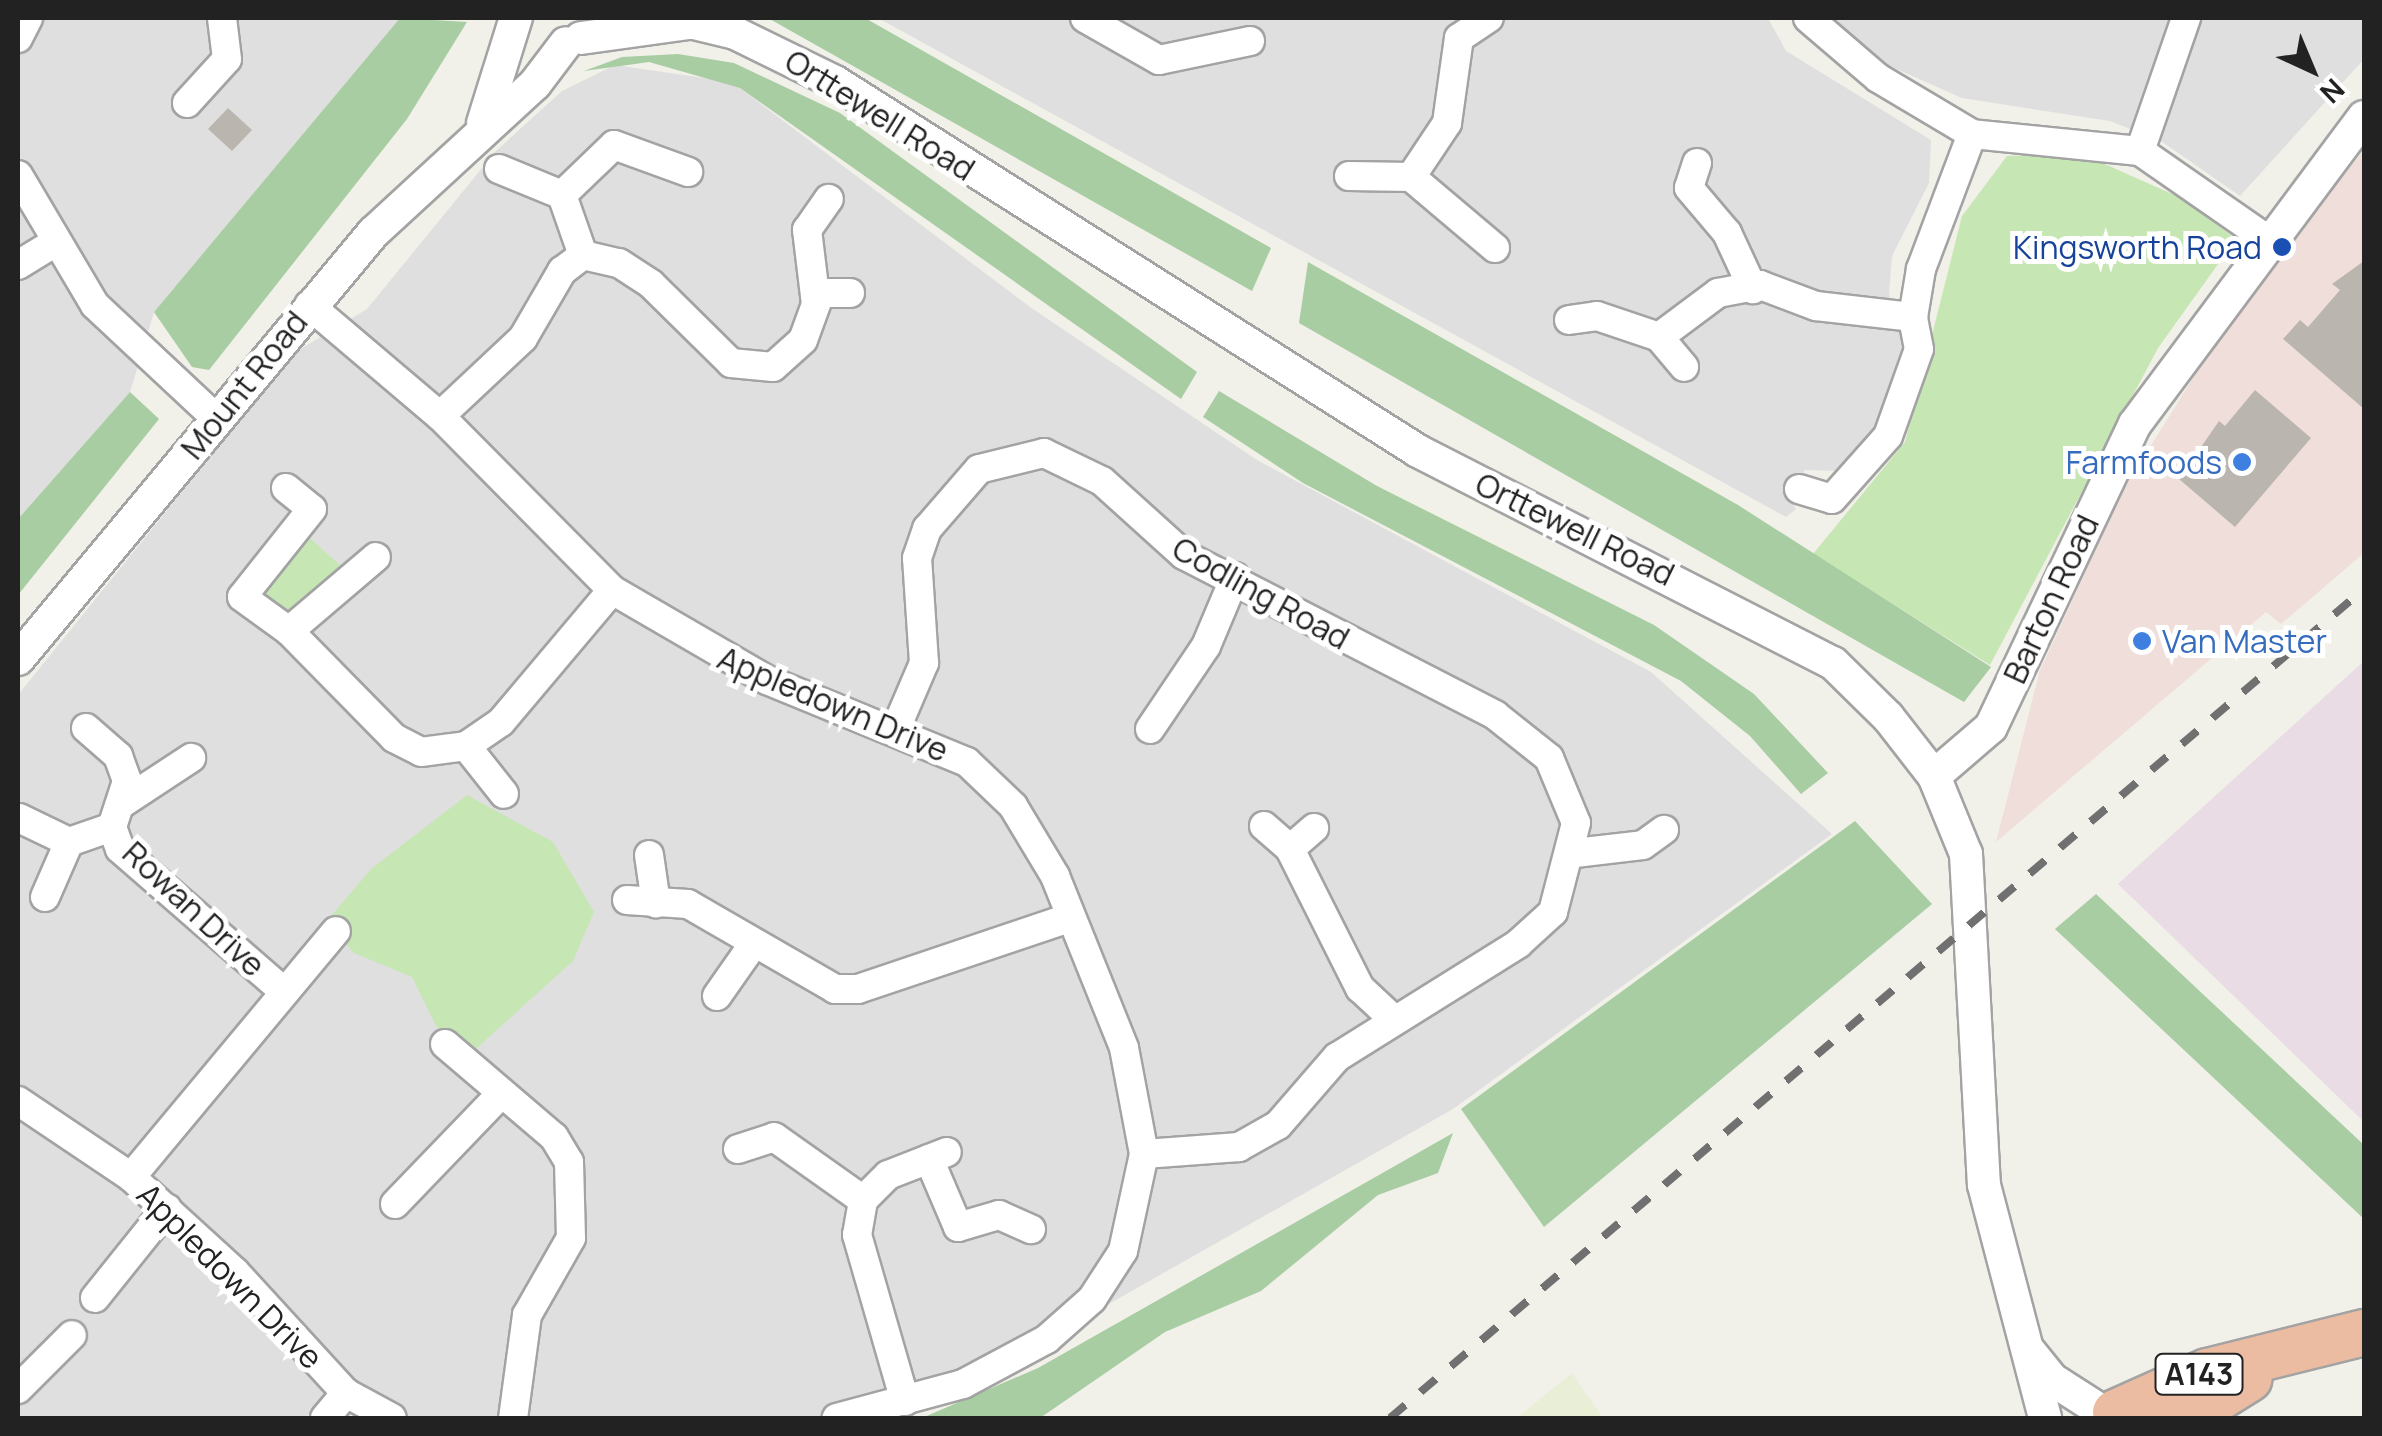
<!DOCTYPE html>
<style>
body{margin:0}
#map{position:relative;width:2382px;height:1436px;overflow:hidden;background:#f1f0e9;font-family:Manrope,sans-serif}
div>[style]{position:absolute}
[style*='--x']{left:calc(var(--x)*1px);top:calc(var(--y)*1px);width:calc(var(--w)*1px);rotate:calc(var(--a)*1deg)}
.residential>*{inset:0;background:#e0dfdf}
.commercial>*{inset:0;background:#f0deda}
.industrial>*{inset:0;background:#eadce5}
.farmland>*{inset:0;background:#e9eed7}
.grass>*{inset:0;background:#c6e6b4}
.forest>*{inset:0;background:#a8cda2}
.building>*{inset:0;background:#bab6af}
.roads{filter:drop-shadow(2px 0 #a3a3a3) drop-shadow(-2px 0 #a3a3a3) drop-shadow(0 2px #a3a3a3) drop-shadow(0 -2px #a3a3a3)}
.minor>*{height:28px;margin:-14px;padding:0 14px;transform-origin:14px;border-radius:14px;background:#fff}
.tertiary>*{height:32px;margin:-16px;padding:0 16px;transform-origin:16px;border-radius:16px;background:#fff}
.trunk>*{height:45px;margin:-22.5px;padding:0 22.5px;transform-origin:22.5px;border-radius:22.5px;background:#ebbca2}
.rail>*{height:8px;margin-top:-4px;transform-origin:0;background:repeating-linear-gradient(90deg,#707070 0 20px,transparent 0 40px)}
.dots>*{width:28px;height:28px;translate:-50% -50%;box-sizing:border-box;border:5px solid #fff;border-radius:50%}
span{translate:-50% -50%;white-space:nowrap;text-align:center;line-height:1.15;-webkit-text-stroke:10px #fff;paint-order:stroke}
.shield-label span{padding:2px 8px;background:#fff;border:2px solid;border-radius:8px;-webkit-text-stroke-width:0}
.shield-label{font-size:30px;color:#222;font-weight:700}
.street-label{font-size:32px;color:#222}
.transit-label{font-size:32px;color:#164399}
.right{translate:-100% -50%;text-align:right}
.shop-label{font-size:32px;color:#366cbe}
.left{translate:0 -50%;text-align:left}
.frame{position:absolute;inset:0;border:20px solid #222;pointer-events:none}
.north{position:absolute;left:2262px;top:20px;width:100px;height:100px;-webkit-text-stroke:8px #fff;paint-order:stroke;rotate:136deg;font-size:28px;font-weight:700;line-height:40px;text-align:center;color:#222}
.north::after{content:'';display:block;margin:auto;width:35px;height:45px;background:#222;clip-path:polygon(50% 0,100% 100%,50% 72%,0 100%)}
</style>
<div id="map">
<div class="residential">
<i style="clip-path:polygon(18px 18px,400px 18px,154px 312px,130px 392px,18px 519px)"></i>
<i style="clip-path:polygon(878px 18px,1768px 18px,1786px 51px,1931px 140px,1929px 183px,1892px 256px,1889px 294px,1909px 367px,1893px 414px,1840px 471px,1805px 470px,1787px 493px,1796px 509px,1786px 517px)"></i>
<i style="clip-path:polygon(1827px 18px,2364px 18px,2364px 59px,2240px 196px,2161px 141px,2110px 121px,1962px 98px,1883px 63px)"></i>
<i style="clip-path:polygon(615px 65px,732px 82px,1030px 307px,1257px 460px,1651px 672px,1832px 834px,1453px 1109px,1047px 1339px,837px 1418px,392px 1418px,345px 1393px,319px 1402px,306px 1418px,18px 1418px,18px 695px,294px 353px,367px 309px,496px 151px,562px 91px)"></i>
</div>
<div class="commercial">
<i style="clip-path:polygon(2364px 150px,2364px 553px,2281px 624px,2266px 612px,1996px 842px,2040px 670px,2125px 487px,2241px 301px)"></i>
</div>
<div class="industrial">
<i style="clip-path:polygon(2364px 661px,2364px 1122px,2118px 884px)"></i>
</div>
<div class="farmland">
<i style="clip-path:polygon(1572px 1373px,1603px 1418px,1517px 1418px)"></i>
</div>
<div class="grass">
<i style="clip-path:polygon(2080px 153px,2181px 198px,2236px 239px,2158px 348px,1990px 665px,1813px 554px,1905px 442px,1962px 216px,2007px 156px)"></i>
<i style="clip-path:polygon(303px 532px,340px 565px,289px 626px,249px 591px)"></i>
<i style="clip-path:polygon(467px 795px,553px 842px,594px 912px,573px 961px,469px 1055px,436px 1026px,412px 977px,354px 953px,326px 922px,371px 869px)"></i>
</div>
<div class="forest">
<i style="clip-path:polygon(400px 18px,467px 22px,407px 119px,209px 370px,192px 367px,154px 312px)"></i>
<i style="clip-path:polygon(768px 18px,865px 18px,1271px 248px,1252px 291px)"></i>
<i style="clip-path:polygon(678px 54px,734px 63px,840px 113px,1197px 372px,1181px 399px,740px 88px,649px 62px,584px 71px,622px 57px)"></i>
<i style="clip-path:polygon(1308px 262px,1738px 505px,1991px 667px,1964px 702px,1299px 323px)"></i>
<i style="clip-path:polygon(1219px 391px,1377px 486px,1654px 625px,1754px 694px,1828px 773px,1801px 794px,1750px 736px,1681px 681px,1303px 483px,1203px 417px)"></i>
<i style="clip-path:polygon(130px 392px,159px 419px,18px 595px,18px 519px)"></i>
<i style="clip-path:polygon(1855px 821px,1932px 904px,1544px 1227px,1461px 1109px)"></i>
<i style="clip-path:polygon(2096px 894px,2364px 1145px,2364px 1219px,2055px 929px)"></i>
<i style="clip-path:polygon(1453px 1133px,1438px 1173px,1378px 1195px,1261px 1291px,1165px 1332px,1040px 1418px,922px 1418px,1038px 1368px)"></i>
</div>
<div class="building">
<i style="clip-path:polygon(228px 108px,252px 130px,232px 151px,208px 129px)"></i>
<i style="clip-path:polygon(2364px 261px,2364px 409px,2283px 339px,2300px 320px,2308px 327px,2340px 290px,2332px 284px)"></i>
<i style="clip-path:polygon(2255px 390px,2311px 438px,2235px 527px,2179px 479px,2219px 421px,2225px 426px)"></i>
</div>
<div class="roads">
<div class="minor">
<i style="--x:1085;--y:18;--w:85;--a:29.6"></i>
<i style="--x:1159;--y:60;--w:93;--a:-11.8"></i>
<i style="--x:1808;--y:18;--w:92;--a:40.6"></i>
<i style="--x:1878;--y:78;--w:109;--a:30.8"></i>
<i style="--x:1972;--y:134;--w:169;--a:5.8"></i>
<i style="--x:2140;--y:151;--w:156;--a:34.8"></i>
<i style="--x:18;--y:38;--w:22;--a:-63"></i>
<i style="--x:187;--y:103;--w:59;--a:-47.7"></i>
<i style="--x:227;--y:59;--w:41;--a:-97"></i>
<i style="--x:2140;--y:151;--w:141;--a:-70.9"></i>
<i style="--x:1697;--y:163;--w:26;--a:108"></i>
<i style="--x:1689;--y:188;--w:59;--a:49.8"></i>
<i style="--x:1727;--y:233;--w:62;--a:65.1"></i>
<i style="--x:499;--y:169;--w:68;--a:22.4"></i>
<i style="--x:562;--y:195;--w:72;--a:-43.9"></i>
<i style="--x:614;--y:145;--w:79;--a:20"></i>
<i style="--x:18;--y:175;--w:151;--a:59.4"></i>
<i style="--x:95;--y:305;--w:167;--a:43.1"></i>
<i style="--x:1349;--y:176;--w:62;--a:0.9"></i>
<i style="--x:1411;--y:177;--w:110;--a:40.2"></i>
<i style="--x:1411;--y:177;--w:65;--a:-56.3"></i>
<i style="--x:1447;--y:123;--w:86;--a:-82"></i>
<i style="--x:1459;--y:38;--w:36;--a:-34"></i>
<i style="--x:583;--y:255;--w:37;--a:13"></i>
<i style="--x:619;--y:263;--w:38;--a:33"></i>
<i style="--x:651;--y:284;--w:112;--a:44.6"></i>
<i style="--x:731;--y:363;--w:42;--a:5.4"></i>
<i style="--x:773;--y:367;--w:40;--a:-42"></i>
<i style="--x:803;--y:340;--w:38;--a:-70"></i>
<i style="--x:816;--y:304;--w:75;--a:-96.9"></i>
<i style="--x:807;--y:230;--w:38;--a:-55"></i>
<i style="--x:18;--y:265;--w:42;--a:-31.4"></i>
<i style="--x:817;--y:293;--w:33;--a:0"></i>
<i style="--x:309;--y:305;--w:172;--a:40.3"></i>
<i style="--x:440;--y:416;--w:245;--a:45.3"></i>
<i style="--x:612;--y:590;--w:179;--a:30.1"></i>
<i style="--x:767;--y:680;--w:216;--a:22.3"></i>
<i style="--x:967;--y:762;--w:64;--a:43.7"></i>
<i style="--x:1013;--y:806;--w:82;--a:59"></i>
<i style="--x:1055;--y:876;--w:185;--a:68.1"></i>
<i style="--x:1124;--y:1048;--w:108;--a:79.3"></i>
<i style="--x:1144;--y:1154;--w:99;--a:102.2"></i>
<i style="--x:1123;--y:1251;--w:57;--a:122.9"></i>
<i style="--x:1092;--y:1299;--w:60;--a:138.4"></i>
<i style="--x:1047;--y:1339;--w:95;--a:151.8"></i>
<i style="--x:963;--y:1384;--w:131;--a:164.9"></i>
<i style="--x:1569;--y:320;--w:28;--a:-8"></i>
<i style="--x:1597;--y:316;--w:65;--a:18.7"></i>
<i style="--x:1659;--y:337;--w:74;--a:-36.7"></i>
<i style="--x:1718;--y:293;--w:43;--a:-10.8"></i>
<i style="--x:1760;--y:285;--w:60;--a:20.6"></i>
<i style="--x:1816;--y:306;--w:98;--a:6.5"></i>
<i style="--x:1659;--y:337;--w:39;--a:50"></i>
<i style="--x:440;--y:416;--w:114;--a:-43.2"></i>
<i style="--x:523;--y:338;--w:78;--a:-59.8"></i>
<i style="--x:562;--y:271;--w:26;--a:-37"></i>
<i style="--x:583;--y:255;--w:64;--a:-109.3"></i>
<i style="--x:286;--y:488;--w:33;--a:39"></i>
<i style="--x:312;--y:509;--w:112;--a:128.5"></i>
<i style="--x:242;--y:597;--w:58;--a:35.9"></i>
<i style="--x:289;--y:631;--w:150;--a:45.5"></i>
<i style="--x:394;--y:738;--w:30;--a:27"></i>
<i style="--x:421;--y:752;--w:45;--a:-7.6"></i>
<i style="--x:466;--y:746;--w:42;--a:-34.4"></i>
<i style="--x:501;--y:722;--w:172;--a:-49.9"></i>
<i style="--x:1799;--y:489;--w:34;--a:17"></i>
<i style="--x:1832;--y:499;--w:84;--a:-48.4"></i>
<i style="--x:1888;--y:436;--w:92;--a:-70.4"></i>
<i style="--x:1919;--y:349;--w:33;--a:-101"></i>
<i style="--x:1913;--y:317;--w:49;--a:-80.5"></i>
<i style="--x:1921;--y:269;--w:144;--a:-69.3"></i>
<i style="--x:289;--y:631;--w:114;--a:-40.4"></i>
<i style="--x:897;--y:726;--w:69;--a:-66.8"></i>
<i style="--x:924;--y:663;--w:105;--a:-93.8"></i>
<i style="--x:917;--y:558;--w:31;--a:-71"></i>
<i style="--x:927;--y:529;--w:79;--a:-49.1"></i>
<i style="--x:979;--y:469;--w:67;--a:-13.8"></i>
<i style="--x:1044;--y:453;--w:64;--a:25.8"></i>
<i style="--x:1102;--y:481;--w:110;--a:42.1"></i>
<i style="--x:1184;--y:555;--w:350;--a:27.2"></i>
<i style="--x:1495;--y:715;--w:69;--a:38.5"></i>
<i style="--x:1549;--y:758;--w:70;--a:67.4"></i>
<i style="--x:1576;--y:823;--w:92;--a:104.5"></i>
<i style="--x:1553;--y:912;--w:47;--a:137.6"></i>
<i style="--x:1518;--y:944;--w:213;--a:148"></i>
<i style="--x:1337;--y:1057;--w:90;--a:130.9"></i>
<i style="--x:1278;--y:1125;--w:45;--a:150.6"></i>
<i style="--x:1239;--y:1147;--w:95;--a:175.8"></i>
<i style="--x:86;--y:728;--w:43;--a:41.2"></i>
<i style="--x:118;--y:756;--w:27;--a:70"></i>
<i style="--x:127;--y:781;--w:48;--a:108.1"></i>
<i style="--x:112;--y:827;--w:23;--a:70"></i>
<i style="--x:120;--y:849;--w:213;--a:41"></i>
<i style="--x:1150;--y:729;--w:100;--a:-56"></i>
<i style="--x:1206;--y:646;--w:75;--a:-67.2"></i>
<i style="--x:466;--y:746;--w:61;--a:51.6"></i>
<i style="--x:121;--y:804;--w:84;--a:-33.3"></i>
<i style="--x:19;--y:818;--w:55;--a:25.6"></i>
<i style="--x:69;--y:842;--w:46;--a:-19.2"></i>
<i style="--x:1264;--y:826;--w:35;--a:41"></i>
<i style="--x:1290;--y:849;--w:32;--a:-41"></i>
<i style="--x:1290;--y:849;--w:156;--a:63.3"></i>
<i style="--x:1360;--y:988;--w:41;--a:43"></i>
<i style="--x:1575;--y:853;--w:68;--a:-6.7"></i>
<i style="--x:1643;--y:845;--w:26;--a:-36"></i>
<i style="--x:649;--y:855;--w:49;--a:81.7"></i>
<i style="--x:45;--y:897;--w:60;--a:-66.4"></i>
<i style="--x:627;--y:900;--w:61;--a:3.8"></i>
<i style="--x:688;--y:904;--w:170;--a:30"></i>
<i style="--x:835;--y:989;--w:23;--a:0"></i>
<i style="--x:858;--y:989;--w:223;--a:-18.6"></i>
<i style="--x:717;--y:996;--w:61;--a:-55"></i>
<i style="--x:445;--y:1044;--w:143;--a:40.5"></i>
<i style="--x:554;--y:1137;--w:29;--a:59"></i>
<i style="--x:569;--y:1162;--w:76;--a:88.5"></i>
<i style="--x:571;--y:1238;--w:89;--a:119.7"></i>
<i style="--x:527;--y:1315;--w:104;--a:97.7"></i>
<i style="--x:18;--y:1101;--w:136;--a:33.9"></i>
<i style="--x:131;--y:1177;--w:141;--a:42.4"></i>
<i style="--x:235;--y:1272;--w:164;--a:47.5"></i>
<i style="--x:346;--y:1393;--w:52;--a:28.5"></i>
<i style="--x:738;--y:1149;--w:38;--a:-18"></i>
<i style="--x:774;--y:1137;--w:109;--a:35.3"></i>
<i style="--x:929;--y:1159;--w:74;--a:66.9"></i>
<i style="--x:958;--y:1227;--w:43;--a:-16.3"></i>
<i style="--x:999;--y:1215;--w:35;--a:24"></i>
<i style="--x:131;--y:1177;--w:320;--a:-50.2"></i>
<i style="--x:395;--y:1204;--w:149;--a:-46.1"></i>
<i style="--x:95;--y:1298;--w:115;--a:-51.3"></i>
<i style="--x:18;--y:1389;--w:76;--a:-45"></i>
<i style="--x:905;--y:1401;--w:173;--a:-106.1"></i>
<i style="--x:857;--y:1235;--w:36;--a:-80"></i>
<i style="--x:863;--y:1200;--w:35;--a:-45"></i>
<i style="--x:888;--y:1175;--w:63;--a:-21.3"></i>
<i style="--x:325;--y:1418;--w:33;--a:-50"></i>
</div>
<div class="tertiary">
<i style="--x:673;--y:18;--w:64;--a:13.6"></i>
<i style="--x:735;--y:33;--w:111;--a:26.1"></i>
<i style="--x:835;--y:82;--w:690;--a:32.33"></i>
<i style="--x:1418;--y:451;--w:466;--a:27.1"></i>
<i style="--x:1833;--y:663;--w:77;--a:44.5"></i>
<i style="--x:1888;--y:717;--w:75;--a:52.1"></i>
<i style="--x:1934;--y:776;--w:84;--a:67.7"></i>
<i style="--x:1966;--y:854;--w:331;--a:86.9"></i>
<i style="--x:1984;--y:1185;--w:241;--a:75.3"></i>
<i style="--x:581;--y:38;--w:109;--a:-7.9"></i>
<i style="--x:483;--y:123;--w:110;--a:-72.6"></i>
<i style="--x:18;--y:659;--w:555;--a:-50.19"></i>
<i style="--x:373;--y:233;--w:220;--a:-42.6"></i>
<i style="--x:535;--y:84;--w:51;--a:-52.9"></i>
<i style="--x:1934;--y:776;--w:75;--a:-40.7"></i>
<i style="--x:1991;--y:727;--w:335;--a:-64.6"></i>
<i style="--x:2135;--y:424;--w:383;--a:-53.3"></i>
<i style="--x:2030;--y:1352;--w:36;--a:51"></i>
<i style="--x:2053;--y:1380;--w:56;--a:32.6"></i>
</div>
<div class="trunk">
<i style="--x:2115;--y:1412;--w:101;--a:-24"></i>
<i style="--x:2207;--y:1371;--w:162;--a:-14"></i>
<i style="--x:2185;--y:1418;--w:75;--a:-32"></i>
</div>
</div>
<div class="rail">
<i style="--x:1390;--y:1418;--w:1279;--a:-40.4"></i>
</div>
<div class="dots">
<i style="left:2282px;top:247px;background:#1a4fb4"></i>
<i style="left:2242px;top:462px;background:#3f7fe0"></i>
<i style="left:2142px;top:641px;background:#3f7fe0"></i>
</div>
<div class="shield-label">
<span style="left:2199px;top:1374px">A143</span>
</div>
<div class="street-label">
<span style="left:880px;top:115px;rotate:32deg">Orttewell Road</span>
<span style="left:244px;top:385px;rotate:-51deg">Mount Road</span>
<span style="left:1575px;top:529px;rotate:26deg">Orttewell Road</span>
<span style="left:1261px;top:593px;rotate:29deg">Codling Road</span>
<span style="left:2051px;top:599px;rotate:-65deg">Barton Road</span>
<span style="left:833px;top:704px;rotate:23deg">Appledown Drive</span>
<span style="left:194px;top:909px;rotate:43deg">Rowan Drive</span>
<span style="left:230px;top:1276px;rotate:45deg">Appledown Drive</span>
</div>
<div class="transit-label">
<span class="right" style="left:2262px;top:247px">Kingsworth Road</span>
</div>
<div class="shop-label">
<span class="right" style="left:2222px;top:462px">Farmfoods</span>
<span class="left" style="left:2162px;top:641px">Van Master</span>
</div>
<div class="frame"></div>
<div class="north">N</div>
</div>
